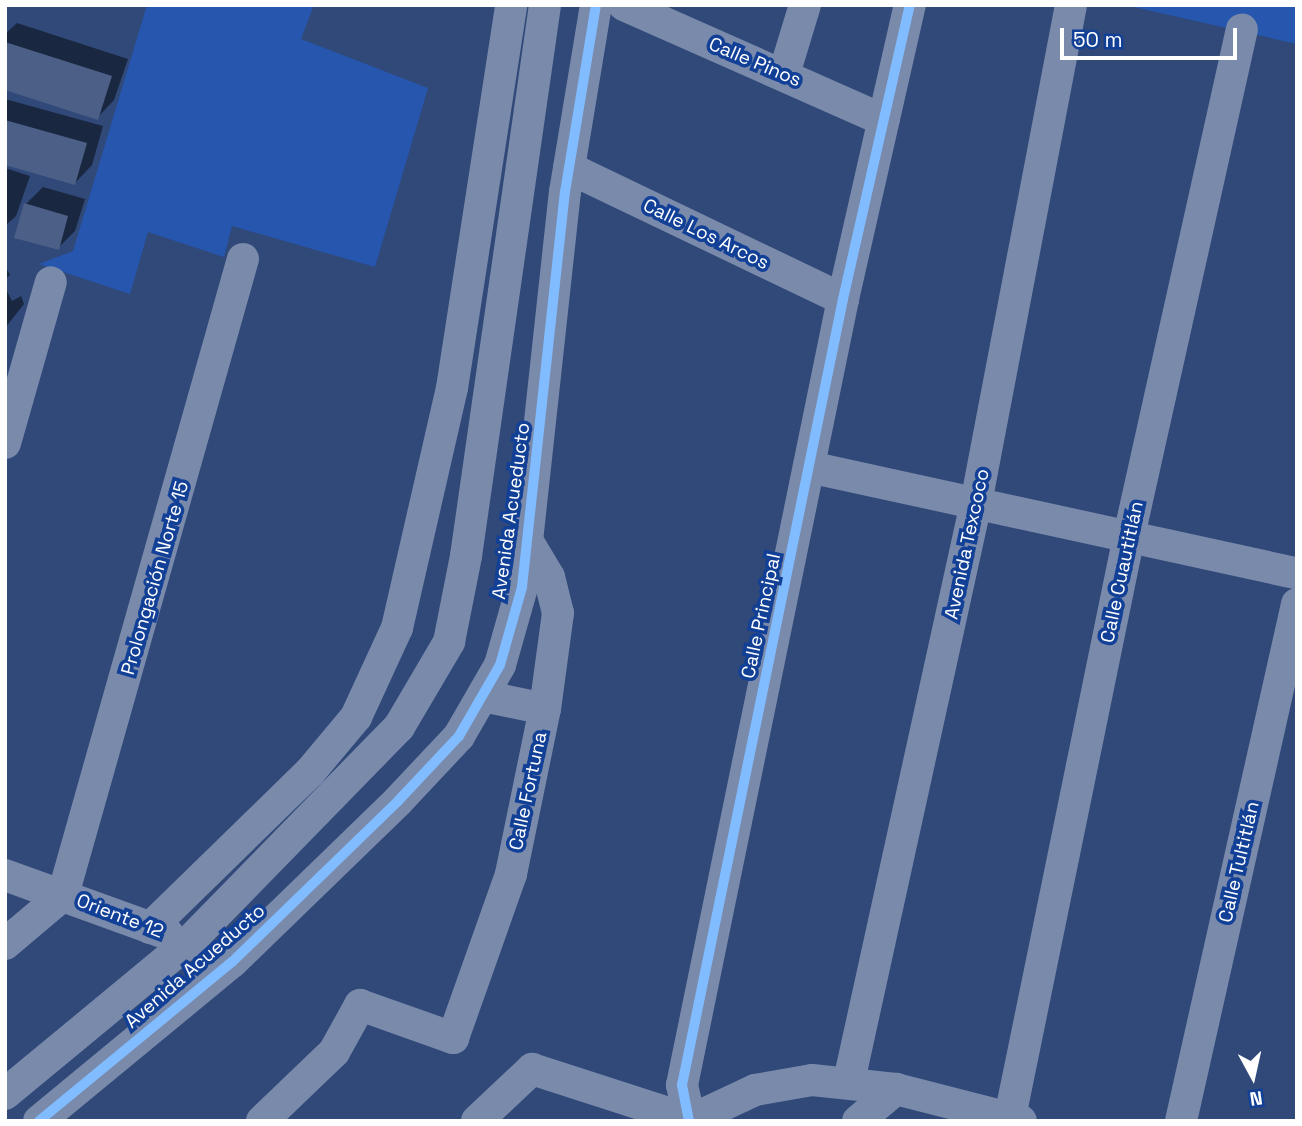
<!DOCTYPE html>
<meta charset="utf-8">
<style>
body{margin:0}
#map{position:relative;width:1302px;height:1126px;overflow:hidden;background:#304979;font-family:"Space Grotesk",sans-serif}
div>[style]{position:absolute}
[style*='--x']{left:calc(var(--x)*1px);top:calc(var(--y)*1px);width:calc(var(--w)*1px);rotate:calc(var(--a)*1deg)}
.green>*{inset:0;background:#2656ae}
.shadow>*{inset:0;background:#0007}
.building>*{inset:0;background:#4c6087}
.minor>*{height:32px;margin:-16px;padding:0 16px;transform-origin:16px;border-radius:16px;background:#7a8aab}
.cycleway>*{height:10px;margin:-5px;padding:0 5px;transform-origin:5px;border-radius:5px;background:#80bcff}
span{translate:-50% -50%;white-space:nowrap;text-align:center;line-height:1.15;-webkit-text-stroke:7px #124097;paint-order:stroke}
.street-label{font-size:19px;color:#fff}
.frame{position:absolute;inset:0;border:7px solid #fff;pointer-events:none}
.north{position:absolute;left:1218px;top:1042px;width:70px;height:70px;-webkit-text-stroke:5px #124097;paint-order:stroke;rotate:172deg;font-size:19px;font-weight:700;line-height:28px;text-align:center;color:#fff}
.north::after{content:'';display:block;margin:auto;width:24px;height:32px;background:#fff;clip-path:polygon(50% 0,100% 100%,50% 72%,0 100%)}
.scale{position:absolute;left:1060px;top:28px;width:177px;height:32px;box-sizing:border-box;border:4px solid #fff;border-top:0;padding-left:9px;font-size:21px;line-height:24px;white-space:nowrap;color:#fff;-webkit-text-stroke:5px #124097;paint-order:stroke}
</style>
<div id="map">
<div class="green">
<i style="clip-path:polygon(147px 5px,314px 5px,301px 39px,428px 88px,375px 267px,232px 226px,224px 257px,148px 232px,130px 294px,39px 264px,73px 251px)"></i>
<i style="clip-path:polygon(1125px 5px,1297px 5px,1297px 44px)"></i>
</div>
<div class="shadow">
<i style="clip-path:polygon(17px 23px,128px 59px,114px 100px,97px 118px,5px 88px,5px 34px)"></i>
<i style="clip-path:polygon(5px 99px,103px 126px,92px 165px,75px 183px,5px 163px)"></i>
<i style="clip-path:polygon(5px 168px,30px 176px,16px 216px,5px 226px)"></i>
<i style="clip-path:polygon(43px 187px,85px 199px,75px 231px,58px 248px,26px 204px)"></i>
<i style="clip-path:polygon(5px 266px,10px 275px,5px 279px)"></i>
<i style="clip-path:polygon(5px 287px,12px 301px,21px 296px,24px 304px,5px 328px)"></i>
</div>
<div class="building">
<i style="clip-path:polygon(5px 42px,112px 76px,98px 120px,5px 90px)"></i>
<i style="clip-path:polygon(5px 120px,87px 143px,75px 185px,5px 165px)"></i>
<i style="clip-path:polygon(24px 203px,68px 216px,59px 250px,14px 238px)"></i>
</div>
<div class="minor">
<i style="--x:624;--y:5;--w:284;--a:23.9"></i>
<i style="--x:784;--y:74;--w:72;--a:-73.1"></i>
<i style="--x:569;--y:168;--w:304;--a:25.6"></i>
<i style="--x:5;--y:443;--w:167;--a:-74.1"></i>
<i style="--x:809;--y:467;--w:499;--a:12.3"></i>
<i style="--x:483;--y:696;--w:63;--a:11.8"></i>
<i style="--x:5;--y:875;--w:173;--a:19.9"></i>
<i style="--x:150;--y:928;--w:223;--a:-44.3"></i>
<i style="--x:310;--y:772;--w:72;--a:-50.1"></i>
<i style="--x:356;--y:717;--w:98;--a:-65.3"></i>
<i style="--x:397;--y:628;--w:246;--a:-77.1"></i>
<i style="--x:452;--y:388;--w:388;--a:-81.2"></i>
<i style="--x:5;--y:944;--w:76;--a:-40.2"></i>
<i style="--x:63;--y:895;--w:661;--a:-74.2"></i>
<i style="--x:849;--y:1081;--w:592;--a:-77.61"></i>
<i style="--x:976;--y:503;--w:507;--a:-79.2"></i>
<i style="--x:5;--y:1094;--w:239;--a:-39.6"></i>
<i style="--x:189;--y:942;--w:301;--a:-45.7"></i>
<i style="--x:399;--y:727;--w:99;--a:-59.5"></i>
<i style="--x:449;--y:642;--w:88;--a:-78.8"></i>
<i style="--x:466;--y:556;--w:557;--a:-81.84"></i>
<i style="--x:1010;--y:1117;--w:593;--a:-78.42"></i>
<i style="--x:1129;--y:536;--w:519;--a:-77.44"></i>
<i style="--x:690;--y:1120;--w:36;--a:-103"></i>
<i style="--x:682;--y:1085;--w:802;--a:-78.42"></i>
<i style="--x:843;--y:299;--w:302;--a:-77.2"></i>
<i style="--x:39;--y:1121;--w:250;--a:-39.5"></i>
<i style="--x:232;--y:962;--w:231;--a:-44.1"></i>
<i style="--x:398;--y:801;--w:89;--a:-46.8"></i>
<i style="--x:459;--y:736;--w:82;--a:-60"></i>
<i style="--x:500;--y:665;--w:81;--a:-74.2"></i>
<i style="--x:522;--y:587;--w:397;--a:-83.8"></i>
<i style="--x:565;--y:192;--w:190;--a:-80.6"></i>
<i style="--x:262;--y:1121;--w:100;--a:-43.8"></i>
<i style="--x:334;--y:1052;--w:54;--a:-61"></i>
<i style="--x:360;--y:1005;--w:99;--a:19.5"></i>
<i style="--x:453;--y:1038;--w:174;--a:-70.5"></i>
<i style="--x:511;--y:874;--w:168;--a:-78.4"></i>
<i style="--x:545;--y:709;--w:97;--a:-82.3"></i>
<i style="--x:558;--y:613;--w:37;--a:-104"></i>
<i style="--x:549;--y:577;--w:41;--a:-121"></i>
<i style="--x:477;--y:1121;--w:76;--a:-43.4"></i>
<i style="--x:532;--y:1069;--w:166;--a:17.9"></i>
<i style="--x:689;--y:1121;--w:73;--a:-25.2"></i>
<i style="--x:755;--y:1090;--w:58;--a:-10"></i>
<i style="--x:812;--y:1080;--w:84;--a:6.1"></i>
<i style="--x:896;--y:1089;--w:129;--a:14.4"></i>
<i style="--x:858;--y:1121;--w:50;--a:-40.1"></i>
<i style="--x:1181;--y:1121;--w:530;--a:-77.35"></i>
</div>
<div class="cycleway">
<i style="--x:39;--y:1121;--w:250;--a:-39.5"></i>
<i style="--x:232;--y:962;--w:231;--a:-44.1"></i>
<i style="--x:398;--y:801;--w:89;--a:-46.8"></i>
<i style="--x:459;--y:736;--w:82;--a:-60"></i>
<i style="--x:500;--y:665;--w:81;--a:-74.2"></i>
<i style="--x:522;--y:587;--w:397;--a:-83.8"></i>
<i style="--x:565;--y:192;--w:190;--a:-80.6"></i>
<i style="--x:689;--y:1121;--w:37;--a:-101"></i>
<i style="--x:682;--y:1085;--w:802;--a:-78.42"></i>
<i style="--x:843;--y:299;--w:302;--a:-77.2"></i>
</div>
<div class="street-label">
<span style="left:755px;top:62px;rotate:23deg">Calle Pinos</span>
<span style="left:706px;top:234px;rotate:26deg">Calle Los Arcos</span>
<span style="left:511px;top:511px;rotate:-82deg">Avenida Acueducto</span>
<span style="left:967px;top:544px;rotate:-78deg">Avenida Texcoco</span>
<span style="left:1122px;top:572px;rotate:-78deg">Calle Cuautitlán</span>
<span style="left:155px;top:578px;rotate:-74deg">Prolongación Norte 15</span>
<span style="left:761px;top:616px;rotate:-78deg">Calle Principal</span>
<span style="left:528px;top:791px;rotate:-78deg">Calle Fortuna</span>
<span style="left:1239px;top:862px;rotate:-77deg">Calle Tultitlán</span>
<span style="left:120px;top:916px;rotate:21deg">Oriente 12</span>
<span style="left:195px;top:966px;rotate:-41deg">Avenida Acueducto</span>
</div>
<div class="frame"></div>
<div class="north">N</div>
<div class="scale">50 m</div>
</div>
